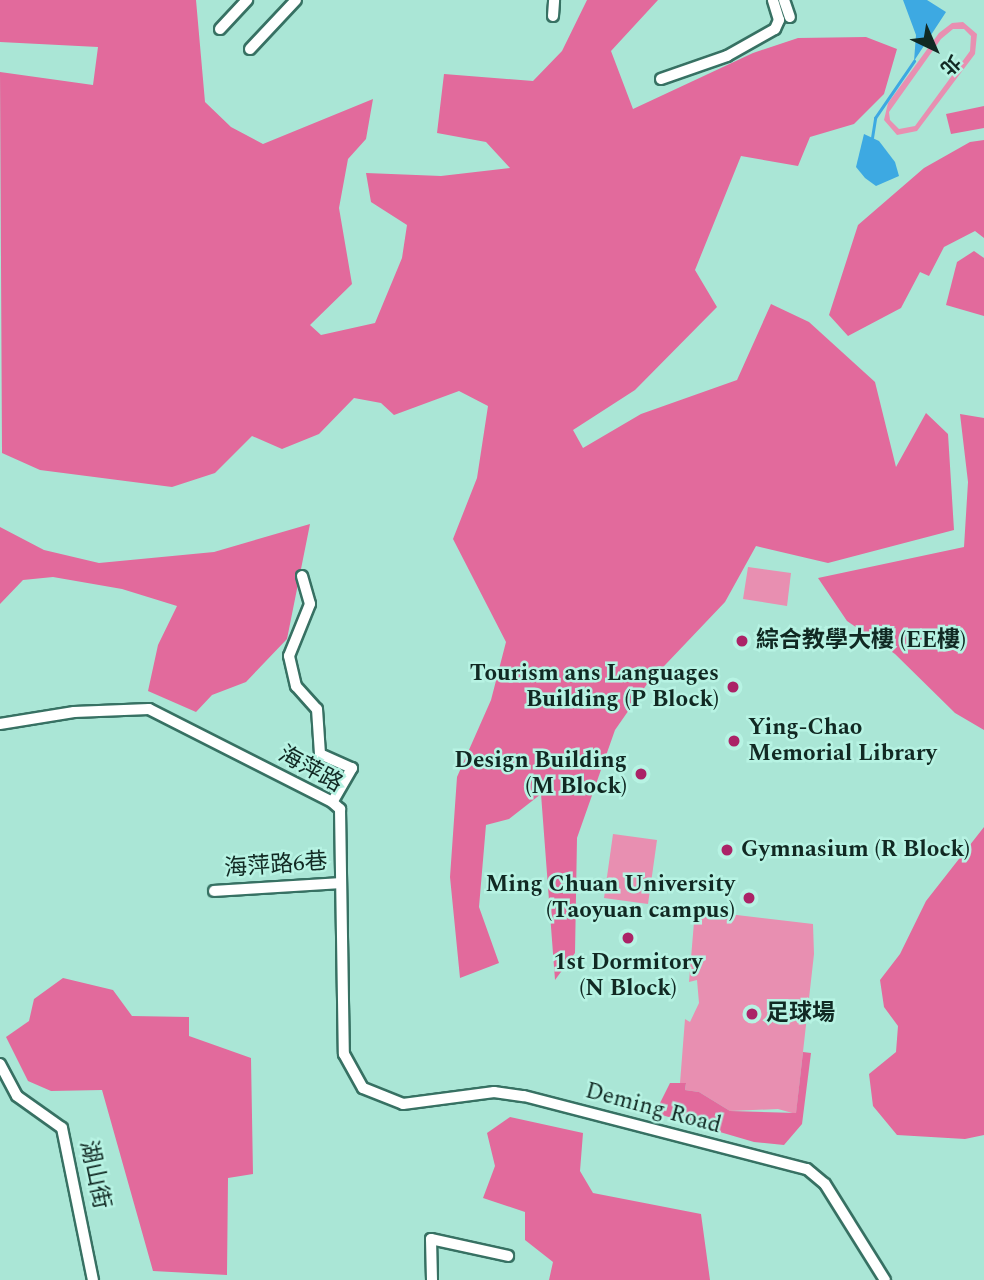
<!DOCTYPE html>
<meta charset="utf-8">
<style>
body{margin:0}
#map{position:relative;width:984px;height:1280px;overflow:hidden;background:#aae6d6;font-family:Spectral,"Noto Sans TC",serif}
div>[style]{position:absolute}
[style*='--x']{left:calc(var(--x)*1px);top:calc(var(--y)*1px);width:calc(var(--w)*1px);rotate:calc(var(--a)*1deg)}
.green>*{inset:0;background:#e88fb1}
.forest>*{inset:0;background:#e26a9c}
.water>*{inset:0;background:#3da9e2}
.stream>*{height:2.5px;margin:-1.25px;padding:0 1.25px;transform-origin:1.25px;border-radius:1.25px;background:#3da9e2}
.roads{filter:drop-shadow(2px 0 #377163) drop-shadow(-2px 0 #377163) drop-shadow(0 2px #377163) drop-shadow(0 -2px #377163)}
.minor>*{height:10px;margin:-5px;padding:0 5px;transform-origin:5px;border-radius:5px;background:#fff}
.dots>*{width:19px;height:19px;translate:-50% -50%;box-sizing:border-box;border:4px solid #b7f3e3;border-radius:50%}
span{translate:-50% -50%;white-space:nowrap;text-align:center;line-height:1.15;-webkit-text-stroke:5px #b7f3e3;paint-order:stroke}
.poi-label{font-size:23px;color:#112923;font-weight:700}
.left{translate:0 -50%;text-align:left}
.right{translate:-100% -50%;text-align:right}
.street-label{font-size:23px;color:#112923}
.north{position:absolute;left:900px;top:14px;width:70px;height:70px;-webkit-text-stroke:5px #b7f3e3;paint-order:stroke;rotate:136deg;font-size:19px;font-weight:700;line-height:28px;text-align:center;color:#112923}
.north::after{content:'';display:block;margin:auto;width:24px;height:32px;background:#112923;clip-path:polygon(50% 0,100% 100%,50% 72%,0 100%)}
</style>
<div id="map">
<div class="green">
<i style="clip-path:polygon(evenodd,963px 22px,977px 34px,975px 54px,917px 131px,897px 135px,884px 120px,888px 103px,939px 33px,952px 23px,963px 22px,953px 29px,964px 29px,971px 36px,970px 51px,915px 126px,899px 129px,890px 120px,889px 112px,941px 39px,953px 29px)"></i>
<i style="clip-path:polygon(748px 567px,791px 573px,787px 606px,743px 599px)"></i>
<i style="clip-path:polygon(613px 834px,657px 840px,648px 904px,604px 898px)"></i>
<i style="clip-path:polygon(695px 910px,813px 924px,814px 954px,796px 1114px,778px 1109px,730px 1111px,699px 1092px,685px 1090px,686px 1084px,680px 1083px,685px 1019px,690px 1022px,699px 1003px,697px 980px,689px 982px)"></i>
</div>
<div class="forest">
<i style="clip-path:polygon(0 0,196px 0,205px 102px,231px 127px,263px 144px,373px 99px,366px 139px,348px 159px,339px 208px,352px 284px,310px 325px,321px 335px,375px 323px,402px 258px,407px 225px,371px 202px,366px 173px,441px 176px,510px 168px,486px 142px,437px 133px,444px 74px,533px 81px,562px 51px,587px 0,658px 0,611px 51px,633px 109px,753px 53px,798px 38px,866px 37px,897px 49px,884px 94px,854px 124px,810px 137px,798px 166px,741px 156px,695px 270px,717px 307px,635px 390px,573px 430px,583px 448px,641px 414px,737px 380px,771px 304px,809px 322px,875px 382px,896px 467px,926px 413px,948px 434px,954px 530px,828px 563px,756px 546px,725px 602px,647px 684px,615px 730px,577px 838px,575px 953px,555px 980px,541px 794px,509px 819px,486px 825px,479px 907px,499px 963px,460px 978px,450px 877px,457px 777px,491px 700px,506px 642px,453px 539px,477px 478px,488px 406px,459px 391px,394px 415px,381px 403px,354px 398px,319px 434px,282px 449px,252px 436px,215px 473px,172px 487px,40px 470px,2px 453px,0 72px,93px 85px,98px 47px,0 42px)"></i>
<i style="clip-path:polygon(984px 106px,984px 128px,951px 134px,946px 114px)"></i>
<i style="clip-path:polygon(984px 140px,984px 238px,975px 231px,944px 247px,929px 276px,920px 272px,901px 308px,848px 336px,829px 315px,858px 225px,924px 168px,970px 142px)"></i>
<i style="clip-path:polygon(974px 251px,984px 258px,984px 316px,946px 305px,957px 262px)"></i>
<i style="clip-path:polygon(960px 414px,984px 418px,984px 730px,955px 713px,895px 654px,847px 621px,818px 578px,964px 547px,968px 482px)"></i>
<i style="clip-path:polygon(310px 524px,287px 639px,246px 682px,212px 695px,196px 712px,148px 691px,158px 645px,177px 606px,122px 589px,53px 577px,23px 580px,0 604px,0 527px,44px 550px,99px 563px,214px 552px)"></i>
<i style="clip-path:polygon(984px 827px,984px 1135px,965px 1139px,897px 1135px,873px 1106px,869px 1074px,896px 1052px,898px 1026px,884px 1007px,880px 980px,900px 954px,926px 901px)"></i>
<i style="clip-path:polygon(63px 978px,113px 990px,132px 1016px,189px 1017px,189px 1036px,251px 1058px,253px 1174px,228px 1178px,227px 1275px,153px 1271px,102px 1090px,51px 1091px,28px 1081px,6px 1037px,29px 1021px,34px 999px)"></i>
<i style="clip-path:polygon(803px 1052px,811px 1053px,802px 1124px,784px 1145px,754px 1142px,655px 1113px,670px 1083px,686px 1083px,685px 1090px,699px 1092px,730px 1111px,796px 1113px)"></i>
<i style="clip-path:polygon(510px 1117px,583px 1133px,580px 1171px,593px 1193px,701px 1214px,710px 1280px,549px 1280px,553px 1262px,525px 1240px,525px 1212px,483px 1198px,495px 1166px,487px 1133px)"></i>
</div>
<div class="water">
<i style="clip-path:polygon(903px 0,927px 0,946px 12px,914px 61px,916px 35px)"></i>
<i style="clip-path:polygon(864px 134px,879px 141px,895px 162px,899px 176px,876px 186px,865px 178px,856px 167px)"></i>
</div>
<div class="stream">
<i style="--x:872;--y:138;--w:20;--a:-81"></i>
<i style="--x:875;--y:118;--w:69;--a:-55.6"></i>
</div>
<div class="roads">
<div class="minor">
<i style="--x:784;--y:0;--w:18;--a:71"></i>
<i style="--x:553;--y:16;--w:16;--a:-86"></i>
<i style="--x:220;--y:29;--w:40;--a:-47"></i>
<i style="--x:250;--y:49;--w:67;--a:-46.8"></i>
<i style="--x:661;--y:79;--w:70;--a:-19.2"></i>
<i style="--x:727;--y:56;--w:55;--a:-29.4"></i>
<i style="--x:775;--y:29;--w:10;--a:-66"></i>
<i style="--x:779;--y:20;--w:21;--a:-107"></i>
<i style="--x:302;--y:576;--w:29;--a:74"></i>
<i style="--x:310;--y:604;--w:56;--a:112"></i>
<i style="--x:289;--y:656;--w:31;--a:77"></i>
<i style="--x:296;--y:686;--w:31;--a:48"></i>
<i style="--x:317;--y:709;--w:45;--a:86.2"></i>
<i style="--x:320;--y:754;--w:35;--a:24"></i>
<i style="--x:352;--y:768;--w:39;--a:120"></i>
<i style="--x:0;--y:724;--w:75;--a:-9.2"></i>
<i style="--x:74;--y:712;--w:75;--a:-2.3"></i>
<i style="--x:149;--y:709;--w:205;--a:26.9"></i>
<i style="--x:332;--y:802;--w:11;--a:41"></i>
<i style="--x:340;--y:809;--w:245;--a:89.1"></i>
<i style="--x:344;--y:1054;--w:39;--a:61"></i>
<i style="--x:363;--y:1088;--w:43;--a:21.8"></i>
<i style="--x:403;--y:1104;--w:92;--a:-7.5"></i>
<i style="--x:494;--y:1092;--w:30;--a:8"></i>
<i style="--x:524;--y:1096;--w:292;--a:14.5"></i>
<i style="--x:807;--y:1169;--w:23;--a:40"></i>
<i style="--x:825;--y:1184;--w:113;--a:58"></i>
<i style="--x:214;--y:891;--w:127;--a:-3.6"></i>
<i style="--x:0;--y:1064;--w:36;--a:62"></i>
<i style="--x:17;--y:1096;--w:55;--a:35.4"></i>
<i style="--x:62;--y:1128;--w:155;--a:78.5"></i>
<i style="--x:432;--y:1280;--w:41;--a:-91.4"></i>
<i style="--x:431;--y:1239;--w:79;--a:12.4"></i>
</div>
</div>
<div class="dots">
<i style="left:742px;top:641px;background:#ab2367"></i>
<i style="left:733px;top:687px;background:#ab2367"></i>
<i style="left:734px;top:741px;background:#ab2367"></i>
<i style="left:641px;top:774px;background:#ab2367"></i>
<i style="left:727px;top:850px;background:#ab2367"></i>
<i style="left:749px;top:898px;background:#ab2367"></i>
<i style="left:628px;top:938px;background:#ab2367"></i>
<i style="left:752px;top:1014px;background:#ab2367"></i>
</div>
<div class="poi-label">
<span class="left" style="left:756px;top:641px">綜合教學大樓 (EE樓)</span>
<span class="right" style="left:719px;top:687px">Tourism ans Languages<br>Building (P Block)</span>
<span class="left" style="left:748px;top:741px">Ying-Chao<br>Memorial Library</span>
<span class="right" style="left:627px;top:774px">Design Building<br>(M Block)</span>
<span class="left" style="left:741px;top:850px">Gymnasium (R Block)</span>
<span class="right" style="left:735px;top:898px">Ming Chuan University<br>(Taoyuan campus)</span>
<span style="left:628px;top:976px">1st Dormitory<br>(N Block)</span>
<span class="left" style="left:766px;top:1014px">足球場</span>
</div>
<div class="street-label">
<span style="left:310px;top:770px;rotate:29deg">海萍路</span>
<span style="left:276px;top:866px;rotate:-4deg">海萍路6巷</span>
<span style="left:653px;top:1109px;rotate:15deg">Deming Road</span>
<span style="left:94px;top:1175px;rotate:78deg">湖山街</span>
</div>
<div class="north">北</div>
</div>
